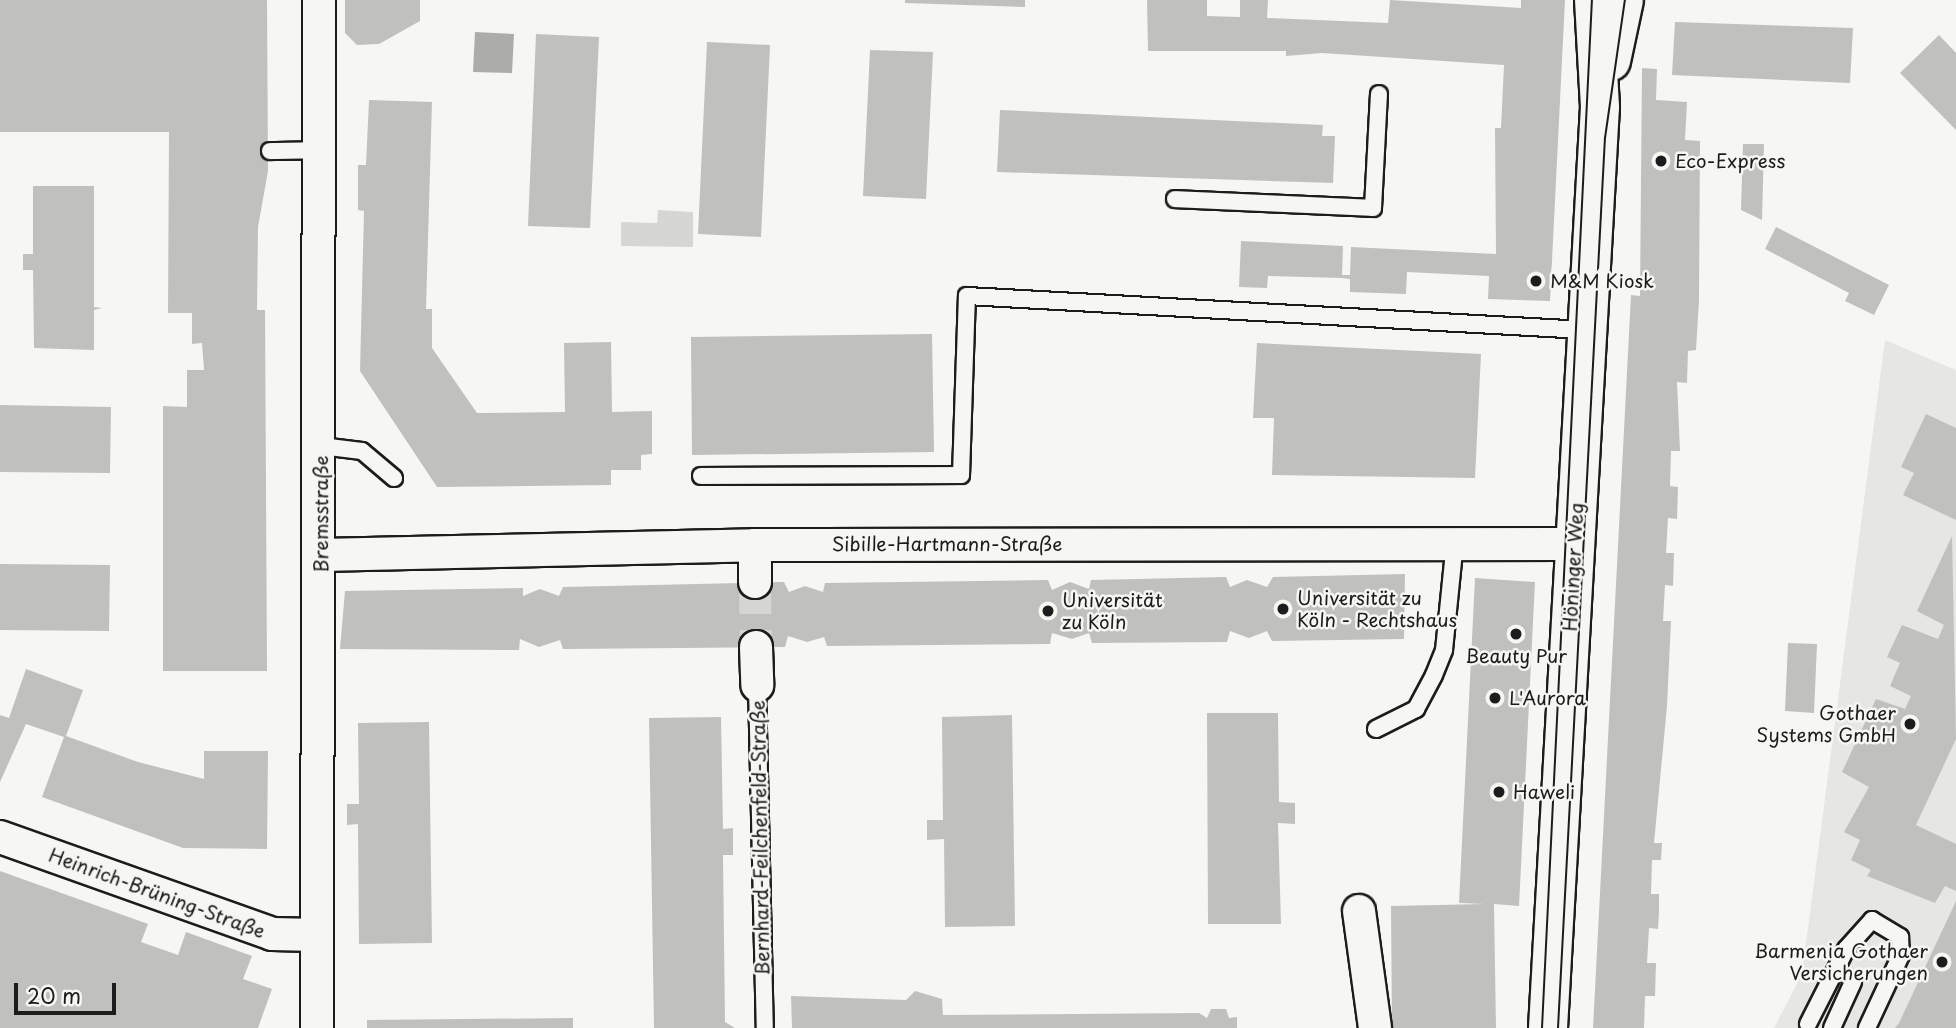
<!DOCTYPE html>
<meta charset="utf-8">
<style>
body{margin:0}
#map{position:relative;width:1956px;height:1028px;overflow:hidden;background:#f6f6f2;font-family:"Playpen Sans",sans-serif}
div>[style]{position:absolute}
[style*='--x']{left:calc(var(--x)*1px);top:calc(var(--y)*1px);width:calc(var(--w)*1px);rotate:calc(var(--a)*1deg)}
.built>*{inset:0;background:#e6e6e2}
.green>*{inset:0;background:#d6d6d2}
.water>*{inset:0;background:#acaca9}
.building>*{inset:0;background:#c0c0bd}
.minor-tunnel>*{height:32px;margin-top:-16px;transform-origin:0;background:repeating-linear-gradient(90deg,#d5d5d2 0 32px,transparent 0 48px)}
.roads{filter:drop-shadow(2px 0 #1c1c1c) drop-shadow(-2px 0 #1c1c1c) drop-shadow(0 2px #1c1c1c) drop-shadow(0 -2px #1c1c1c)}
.service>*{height:16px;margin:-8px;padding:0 8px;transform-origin:8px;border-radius:8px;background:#f6f6f2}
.minor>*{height:32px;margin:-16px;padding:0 16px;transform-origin:16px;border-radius:16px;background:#f6f6f2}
.tertiary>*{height:38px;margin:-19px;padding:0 19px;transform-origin:19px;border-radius:19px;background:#f6f6f2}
.tram>*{height:2px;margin:-1px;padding:0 1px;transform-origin:1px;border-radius:1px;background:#1c1c1c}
.dots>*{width:19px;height:19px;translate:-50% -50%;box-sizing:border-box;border:4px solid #f6f6f2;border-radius:50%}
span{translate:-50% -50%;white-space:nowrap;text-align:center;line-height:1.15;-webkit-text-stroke:5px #f6f6f2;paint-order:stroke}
.poi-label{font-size:19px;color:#1c1c1c}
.left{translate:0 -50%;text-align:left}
.right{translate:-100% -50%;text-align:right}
.street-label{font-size:19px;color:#1c1c1c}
.scale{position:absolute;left:14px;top:983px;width:102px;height:32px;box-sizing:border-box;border:4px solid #1c1c1c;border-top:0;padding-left:9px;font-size:21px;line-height:24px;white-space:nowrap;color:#1c1c1c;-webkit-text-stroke:5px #f6f6f2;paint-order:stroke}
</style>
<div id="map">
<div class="built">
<i style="clip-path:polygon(1885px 340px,1956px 370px,1956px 1028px,1774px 1028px,1802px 974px)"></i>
</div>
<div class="green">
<i style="clip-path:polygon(658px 210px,693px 212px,693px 247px,621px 246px,621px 222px,657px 223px)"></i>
</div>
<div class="water">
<i style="clip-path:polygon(475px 32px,514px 34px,512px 73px,473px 72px)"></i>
</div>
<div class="building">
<i style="clip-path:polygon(0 0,267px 0,268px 171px,258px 227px,257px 310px,265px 310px,267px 671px,163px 671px,163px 406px,187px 407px,187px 370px,204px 370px,202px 343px,192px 344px,192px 313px,168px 313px,169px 132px,0 132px)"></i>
<i style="clip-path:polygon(345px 0,420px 0,420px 21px,379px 44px,357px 45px,345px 33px)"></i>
<i style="clip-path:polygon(905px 0,1025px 0,1025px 7px,905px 3px)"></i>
<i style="clip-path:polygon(1147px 0,1207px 0,1207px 16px,1240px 17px,1240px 0,1268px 0,1267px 18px,1388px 23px,1390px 0,1521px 8px,1521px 0,1565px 0,1550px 301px,1488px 299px,1489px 276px,1407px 272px,1406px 294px,1350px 292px,1350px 279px,1341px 278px,1268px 276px,1267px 288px,1239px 287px,1241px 241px,1343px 246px,1342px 275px,1350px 275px,1351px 247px,1496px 254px,1495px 128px,1501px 128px,1504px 65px,1322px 53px,1286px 56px,1286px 51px,1148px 51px)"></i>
<i style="clip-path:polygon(1675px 22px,1853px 28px,1850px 83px,1672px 75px)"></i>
<i style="clip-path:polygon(536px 34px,599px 37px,590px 228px,528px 226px)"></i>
<i style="clip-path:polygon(1939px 35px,1956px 53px,1956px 130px,1900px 73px)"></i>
<i style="clip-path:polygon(707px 42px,770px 45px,761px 237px,698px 234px)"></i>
<i style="clip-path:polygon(870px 50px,933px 52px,926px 199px,863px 196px)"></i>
<i style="clip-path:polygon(1642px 68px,1657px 69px,1656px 100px,1687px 102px,1685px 140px,1700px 141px,1699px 300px,1696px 350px,1688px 351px,1687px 383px,1677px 382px,1680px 451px,1671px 451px,1670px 486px,1678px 487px,1677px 519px,1668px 518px,1666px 553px,1674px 553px,1673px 586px,1665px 585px,1663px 621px,1671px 621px,1667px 706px,1654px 843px,1662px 843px,1661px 860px,1652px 860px,1651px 894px,1659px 894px,1659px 912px,1658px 929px,1649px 928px,1647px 963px,1656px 963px,1655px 996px,1645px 996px,1644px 1028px,1593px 1028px,1631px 295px,1640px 296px)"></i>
<i style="clip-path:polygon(369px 100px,432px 102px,426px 309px,432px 309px,432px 348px,477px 413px,565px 412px,564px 343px,611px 342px,612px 412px,652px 411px,652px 454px,641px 455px,641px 470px,611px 470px,611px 485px,437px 487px,360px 371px,364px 211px,358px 210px,358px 165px,366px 165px)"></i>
<i style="clip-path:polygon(1000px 110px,1323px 125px,1322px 136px,1335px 136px,1333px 183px,997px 172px)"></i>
<i style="clip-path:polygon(1743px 144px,1764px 144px,1762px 220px,1741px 210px)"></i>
<i style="clip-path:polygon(33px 186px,94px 186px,94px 307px,102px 308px,94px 310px,94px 350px,34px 348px,33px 270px,23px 270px,23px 254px,33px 254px)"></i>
<i style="clip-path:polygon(1776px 227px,1889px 285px,1874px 315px,1845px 301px,1849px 293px,1765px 249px)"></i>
<i style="clip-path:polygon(932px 334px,934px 452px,692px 455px,691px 337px)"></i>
<i style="clip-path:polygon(1257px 343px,1481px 354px,1475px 478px,1272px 475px,1274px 418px,1253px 418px)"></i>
<i style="clip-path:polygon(0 405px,111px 407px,110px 473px,0 472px)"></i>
<i style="clip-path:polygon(1926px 414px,1956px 428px,1956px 520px,1903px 495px,1914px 473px,1901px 467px)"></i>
<i style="clip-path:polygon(1952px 536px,1956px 739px,1916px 825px,1956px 844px,1956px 891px,1945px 886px,1935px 903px,1867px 876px,1871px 870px,1851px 860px,1860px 840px,1844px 832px,1869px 787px,1842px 772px,1876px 699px,1905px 709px,1911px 696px,1890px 686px,1900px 663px,1887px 657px,1902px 625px,1938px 639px,1944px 625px,1917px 611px)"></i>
<i style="clip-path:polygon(0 564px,110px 565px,109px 631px,0 630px)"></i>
<i style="clip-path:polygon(1405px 574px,1404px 639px,1272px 641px,1267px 631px,1249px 638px,1230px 631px,1227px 642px,1092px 643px,1089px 633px,1072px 639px,1052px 633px,1050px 644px,827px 646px,824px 637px,807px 642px,788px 636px,785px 647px,563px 649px,560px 640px,539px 647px,520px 639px,519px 650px,340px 649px,345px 591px,523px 588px,523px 596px,540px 589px,559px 596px,563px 587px,784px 582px,789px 592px,805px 586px,823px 592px,825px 583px,1048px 580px,1052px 590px,1070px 582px,1089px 589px,1091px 580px,1226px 577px,1230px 587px,1247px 580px,1267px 587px,1273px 577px)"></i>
<i style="clip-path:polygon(1475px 578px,1535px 582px,1519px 906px,1494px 904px,1496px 1028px,1392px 1028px,1391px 906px,1485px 904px,1459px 903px)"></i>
<i style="clip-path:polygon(1788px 643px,1817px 644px,1814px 713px,1785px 711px)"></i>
<i style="clip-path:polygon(26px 669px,83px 690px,66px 736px,138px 762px,204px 779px,204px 751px,268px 751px,267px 849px,183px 848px,42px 797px,64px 737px,26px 724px,0 782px,0 715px,9px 718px)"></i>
<i style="clip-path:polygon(1207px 713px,1278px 713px,1279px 802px,1295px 803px,1295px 824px,1278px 823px,1281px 924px,1208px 924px)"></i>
<i style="clip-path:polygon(1012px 715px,1015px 926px,945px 927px,944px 839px,927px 840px,927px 820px,943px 820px,942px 717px)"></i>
<i style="clip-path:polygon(721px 717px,723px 829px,733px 828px,733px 855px,723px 855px,725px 1022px,735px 1028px,654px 1028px,649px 718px)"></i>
<i style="clip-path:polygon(429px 722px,432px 943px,359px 944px,358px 824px,347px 825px,347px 804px,359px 804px,358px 723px)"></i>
<i style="clip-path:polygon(0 871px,148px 924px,141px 942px,178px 955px,186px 932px,252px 956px,243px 979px,272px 989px,258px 1028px,0 1028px)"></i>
<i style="clip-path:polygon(1956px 901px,1956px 1028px,1895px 1028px,1899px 1023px)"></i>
<i style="clip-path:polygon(915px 991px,942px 999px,943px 1015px,1199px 1013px,1207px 1018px,1211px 1009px,1226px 1009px,1229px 1018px,1237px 1017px,1237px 1028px,792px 1028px,791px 996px,906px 1000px)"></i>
<i style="clip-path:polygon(573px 1018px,573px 1028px,367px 1028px,367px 1020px)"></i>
</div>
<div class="minor-tunnel">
<i style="--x:755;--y:582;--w:65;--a:89.1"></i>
</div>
<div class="roads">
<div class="service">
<i style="--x:270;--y:151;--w:50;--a:-1.1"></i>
<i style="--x:1175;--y:199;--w:198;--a:2.6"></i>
<i style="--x:1373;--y:208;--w:114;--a:-87"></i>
<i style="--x:321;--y:446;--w:41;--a:7"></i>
<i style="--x:362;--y:451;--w:42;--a:40.2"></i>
<i style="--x:701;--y:476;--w:260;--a:-0.2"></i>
<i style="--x:961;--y:475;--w:179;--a:-88.1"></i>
<i style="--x:967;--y:296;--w:618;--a:3.15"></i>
<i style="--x:757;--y:685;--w:343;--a:88.7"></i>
<i style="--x:1376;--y:729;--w:45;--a:-26.6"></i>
<i style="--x:1416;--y:709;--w:38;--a:-62"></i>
<i style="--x:1434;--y:675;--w:27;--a:-68"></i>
<i style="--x:1444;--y:650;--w:109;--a:-84.2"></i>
<i style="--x:1808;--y:1024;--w:84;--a:-63.1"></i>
<i style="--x:1846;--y:949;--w:39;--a:-48"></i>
<i style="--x:1872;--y:920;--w:33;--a:31"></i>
<i style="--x:1900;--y:937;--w:18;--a:87"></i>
<i style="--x:1901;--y:955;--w:81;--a:115"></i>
<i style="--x:1832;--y:1028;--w:51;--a:-65.5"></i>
</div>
<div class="minor">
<i style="--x:321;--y:555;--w:434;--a:-1.3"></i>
<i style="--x:755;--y:545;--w:819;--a:-0.07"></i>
<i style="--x:755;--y:582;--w:37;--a:-90"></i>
<i style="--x:756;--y:647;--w:38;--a:88"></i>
<i style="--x:0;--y:837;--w:289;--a:19.6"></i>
<i style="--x:272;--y:934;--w:45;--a:1.3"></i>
<i style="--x:1359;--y:911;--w:118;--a:82.2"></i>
<i style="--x:317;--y:1028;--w:1028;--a:-89.89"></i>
</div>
<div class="tertiary">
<i style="--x:1611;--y:61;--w:62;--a:-78"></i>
<i style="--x:1548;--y:1028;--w:922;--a:-86.77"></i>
<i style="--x:1600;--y:107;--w:107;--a:-93.2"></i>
</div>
</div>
<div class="tram">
<i style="--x:1542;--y:1028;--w:1029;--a:-87.22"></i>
<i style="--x:1558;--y:1028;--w:891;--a:-86.98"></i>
<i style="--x:1605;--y:138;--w:139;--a:-81.8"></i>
</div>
<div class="dots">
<i style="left:1661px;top:161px;background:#1c1c1c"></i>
<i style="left:1536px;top:281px;background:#1c1c1c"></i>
<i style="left:1283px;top:609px;background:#1c1c1c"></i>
<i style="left:1048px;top:611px;background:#1c1c1c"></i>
<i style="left:1516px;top:634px;background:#1c1c1c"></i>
<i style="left:1495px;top:698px;background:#1c1c1c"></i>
<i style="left:1910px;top:724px;background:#1c1c1c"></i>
<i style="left:1499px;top:792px;background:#1c1c1c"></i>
<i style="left:1942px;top:962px;background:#1c1c1c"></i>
</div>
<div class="poi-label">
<span class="left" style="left:1675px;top:161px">Eco-Express</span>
<span class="left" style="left:1550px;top:281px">M&amp;M Kiosk</span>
<span class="left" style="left:1297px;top:609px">Universität zu<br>Köln - Rechtshaus</span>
<span class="left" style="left:1062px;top:611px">Universität<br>zu Köln</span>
<span style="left:1516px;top:656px">Beauty Pur</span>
<span class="left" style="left:1509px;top:698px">L'Aurora</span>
<span class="right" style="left:1896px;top:724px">Gothaer<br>Systems GmbH</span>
<span class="left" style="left:1513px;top:792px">Haweli</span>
<span class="right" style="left:1928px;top:962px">Barmenia Gothaer<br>Versicherungen</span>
</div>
<div class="street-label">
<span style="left:321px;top:514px;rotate:-90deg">Bremsstraße</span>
<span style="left:947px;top:544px">Sibille-Hartmann-Straße</span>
<span style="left:1573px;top:567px;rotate:-87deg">Höninger Weg</span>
<span style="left:760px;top:838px;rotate:-91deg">Bernhard-Feilchenfeld-Straße</span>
<span style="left:157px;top:893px;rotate:20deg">Heinrich-Brüning-Straße</span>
</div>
<div class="scale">20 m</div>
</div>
